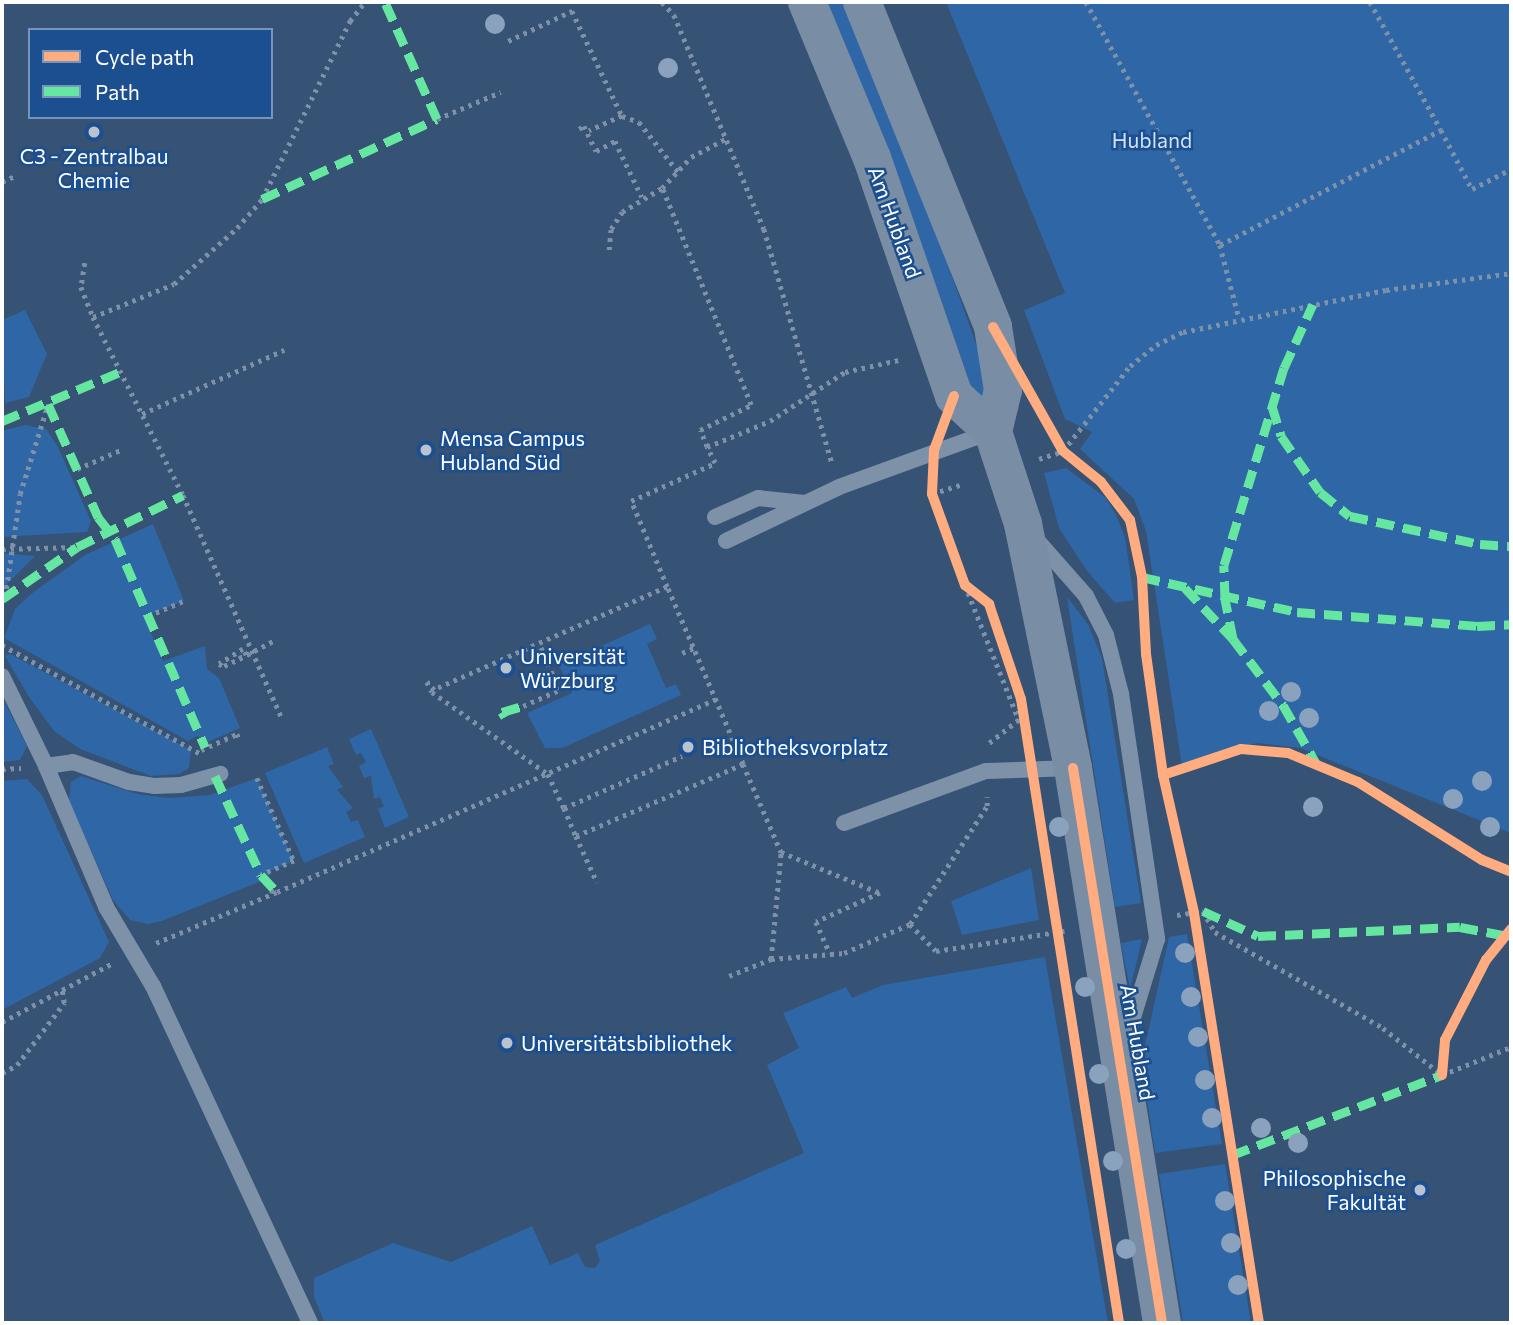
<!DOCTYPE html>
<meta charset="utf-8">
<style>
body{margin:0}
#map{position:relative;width:1513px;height:1325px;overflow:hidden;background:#365274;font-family:Commissioner,sans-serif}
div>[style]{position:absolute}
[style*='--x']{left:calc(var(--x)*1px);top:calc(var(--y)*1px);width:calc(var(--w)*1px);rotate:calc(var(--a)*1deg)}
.green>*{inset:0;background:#2f66a5}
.path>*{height:4.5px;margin-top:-2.25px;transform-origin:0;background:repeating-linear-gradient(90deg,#7d92a8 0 3.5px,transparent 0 8.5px)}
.lane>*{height:16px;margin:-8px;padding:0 8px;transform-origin:8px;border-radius:8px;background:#7d92a8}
.secondary>*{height:38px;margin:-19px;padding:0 19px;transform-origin:19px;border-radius:19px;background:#798da4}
.path-bridge>*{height:4.5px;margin-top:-2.25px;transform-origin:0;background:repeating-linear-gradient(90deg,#7d92a8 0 3.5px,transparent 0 8.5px)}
.quiet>*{height:9px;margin-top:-4.5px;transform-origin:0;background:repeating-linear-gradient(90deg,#66e7a1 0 18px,transparent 0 27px)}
.cycleway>*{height:10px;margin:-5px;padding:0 5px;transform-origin:5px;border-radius:5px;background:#ffac80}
.trees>*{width:20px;height:20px;margin:-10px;border-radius:50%;background:#8aa2be}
.dots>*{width:19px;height:19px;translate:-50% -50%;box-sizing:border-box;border:4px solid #1b4f8f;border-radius:50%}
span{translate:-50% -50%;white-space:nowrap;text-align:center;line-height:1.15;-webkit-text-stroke:5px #1b4f8f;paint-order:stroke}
.park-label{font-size:21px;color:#cfe3fa}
.poi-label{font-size:21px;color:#fff}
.left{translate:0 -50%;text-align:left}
.right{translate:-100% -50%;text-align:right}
.street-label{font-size:21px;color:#fff}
.frame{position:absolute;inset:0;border:4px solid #fff;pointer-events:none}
.legend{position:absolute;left:28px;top:28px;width:245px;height:91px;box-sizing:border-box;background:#1b4f8f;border:2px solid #7695bc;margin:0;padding:9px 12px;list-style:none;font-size:21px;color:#fff}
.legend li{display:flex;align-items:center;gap:14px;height:35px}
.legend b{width:35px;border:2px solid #7695bc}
</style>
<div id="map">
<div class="green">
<i style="clip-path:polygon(821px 2px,844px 2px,924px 198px,991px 386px,990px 392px,974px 400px)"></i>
<i style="clip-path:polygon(946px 2px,1511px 2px,1511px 833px,1300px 748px,1258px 743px,1222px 750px,1182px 766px,1146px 531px,1134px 499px,1080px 449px,1092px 432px,1065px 419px,1024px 310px,1065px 293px)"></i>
<i style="clip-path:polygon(25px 310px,47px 354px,29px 397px,5px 403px,2px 320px)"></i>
<i style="clip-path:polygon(25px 425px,46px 429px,58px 447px,91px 521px,87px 532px,2px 537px,2px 431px)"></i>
<i style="clip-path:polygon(1066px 468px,1106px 498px,1116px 515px,1125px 537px,1134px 600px,1115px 603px,1087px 571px,1059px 528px,1044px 473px)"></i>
<i style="clip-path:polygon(153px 524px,184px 601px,144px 617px,163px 661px,205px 646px,207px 669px,219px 678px,240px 728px,208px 742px,197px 736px,188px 741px,4px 638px,15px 609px,31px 594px,85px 555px)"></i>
<i style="clip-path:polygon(2px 553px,35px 556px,2px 589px)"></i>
<i style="clip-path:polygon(1067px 597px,1088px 624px,1102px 658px,1141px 903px,1115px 907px)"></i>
<i style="clip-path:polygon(650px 624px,657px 639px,647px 644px,666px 688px,676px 684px,681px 695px,562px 748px,545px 748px,527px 713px,572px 693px,559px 665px)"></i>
<i style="clip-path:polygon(10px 654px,191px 750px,189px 768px,179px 774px,151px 776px,80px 749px,54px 731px,29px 697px,5px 656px)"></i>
<i style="clip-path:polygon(2px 697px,27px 746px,20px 760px,2px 762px)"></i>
<i style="clip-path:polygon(371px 729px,409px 817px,385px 828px,378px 809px,384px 806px,380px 797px,374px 799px,371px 776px,364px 778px,359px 766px,366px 762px,361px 753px,356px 755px,349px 739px)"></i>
<i style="clip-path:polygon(327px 747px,334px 764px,328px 766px,343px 787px,337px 790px,353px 808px,346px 812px,351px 822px,358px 820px,365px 837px,304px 863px,265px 773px)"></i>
<i style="clip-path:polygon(81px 776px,137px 794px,170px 798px,210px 795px,257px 778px,294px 861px,268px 872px,269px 878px,162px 921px,147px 924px,130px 920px,113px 900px,69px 801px,71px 782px)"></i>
<i style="clip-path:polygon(27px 779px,42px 795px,109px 942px,100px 958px,2px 1010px,2px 781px)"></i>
<i style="clip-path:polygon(1031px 868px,1039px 920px,962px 935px,951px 901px)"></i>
<i style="clip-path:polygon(1187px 934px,1222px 1144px,1155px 1153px,1144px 1079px,1145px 1046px,1169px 937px)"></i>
<i style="clip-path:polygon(1142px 939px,1137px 961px,1130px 989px,1121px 943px)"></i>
<i style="clip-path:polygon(1045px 957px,1108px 1323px,325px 1323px,314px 1297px,314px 1278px,393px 1243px,451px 1262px,532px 1226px,550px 1265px,578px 1253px,585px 1267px,595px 1268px,600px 1261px,595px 1245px,804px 1153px,767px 1065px,799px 1048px,783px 1013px,846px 987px,852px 998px,883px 985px)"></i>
<i style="clip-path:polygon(1225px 1164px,1251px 1323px,1183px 1323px,1159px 1174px)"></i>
</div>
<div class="path">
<i style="--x:662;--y:2;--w:18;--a:47"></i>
<i style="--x:674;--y:15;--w:232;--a:67.2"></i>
<i style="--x:764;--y:229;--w:244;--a:73.8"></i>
<i style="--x:1086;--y:2;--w:277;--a:61.1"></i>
<i style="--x:1220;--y:245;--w:249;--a:-27.5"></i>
<i style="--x:1441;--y:130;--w:67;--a:62.3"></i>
<i style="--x:1472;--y:189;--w:44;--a:-27.1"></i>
<i style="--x:1370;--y:2;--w:146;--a:61"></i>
<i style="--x:508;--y:41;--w:71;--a:-25.1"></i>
<i style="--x:572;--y:11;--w:116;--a:64.5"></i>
<i style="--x:622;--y:116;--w:36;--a:156"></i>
<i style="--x:622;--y:116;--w:18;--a:19"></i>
<i style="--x:639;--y:122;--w:65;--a:51.9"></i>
<i style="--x:437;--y:119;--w:69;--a:-22.9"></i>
<i style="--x:579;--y:129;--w:6;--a:-31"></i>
<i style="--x:584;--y:126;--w:28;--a:64"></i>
<i style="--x:596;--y:151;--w:21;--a:-28"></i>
<i style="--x:615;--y:141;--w:62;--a:64.3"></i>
<i style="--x:2;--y:182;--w:14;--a:-25"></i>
<i style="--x:1220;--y:245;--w:75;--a:75.4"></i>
<i style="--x:609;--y:250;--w:21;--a:-85"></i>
<i style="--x:611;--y:229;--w:20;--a:-57"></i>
<i style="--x:622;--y:212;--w:47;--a:-31"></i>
<i style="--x:85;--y:263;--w:24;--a:99"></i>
<i style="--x:81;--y:287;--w:32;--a:68"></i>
<i style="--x:93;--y:317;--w:199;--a:63.2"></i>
<i style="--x:183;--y:495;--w:242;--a:66.1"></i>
<i style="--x:93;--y:317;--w:87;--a:-22.2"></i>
<i style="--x:174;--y:284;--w:84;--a:-41.6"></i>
<i style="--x:237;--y:228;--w:38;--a:-49"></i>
<i style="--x:262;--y:199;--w:199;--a:-63.7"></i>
<i style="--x:350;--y:21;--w:24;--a:-52"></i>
<i style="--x:142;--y:414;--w:156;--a:-24.3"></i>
<i style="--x:2;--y:416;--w:4;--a:45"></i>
<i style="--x:707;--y:447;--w:18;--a:-112"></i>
<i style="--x:700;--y:430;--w:57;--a:-26.1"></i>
<i style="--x:751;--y:405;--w:235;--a:-112.3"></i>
<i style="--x:662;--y:188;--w:42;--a:-46.9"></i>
<i style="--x:691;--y:157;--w:41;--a:-27.8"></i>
<i style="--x:1039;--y:459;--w:25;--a:-18"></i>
<i style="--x:1063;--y:451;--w:108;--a:-51.8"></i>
<i style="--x:1130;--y:366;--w:33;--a:-39"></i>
<i style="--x:1156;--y:345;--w:30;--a:-26"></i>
<i style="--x:1183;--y:332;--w:207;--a:-11.7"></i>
<i style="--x:1386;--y:290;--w:126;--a:-7.7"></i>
<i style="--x:77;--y:469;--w:50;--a:-23.5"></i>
<i style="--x:932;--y:494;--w:32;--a:-18"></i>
<i style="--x:2;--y:549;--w:75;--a:-1.5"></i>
<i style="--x:965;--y:585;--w:145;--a:68.2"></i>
<i style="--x:1019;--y:720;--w:42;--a:141.8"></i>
<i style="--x:667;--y:587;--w:93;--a:-112.7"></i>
<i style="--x:631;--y:501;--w:92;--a:-24.3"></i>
<i style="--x:715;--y:463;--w:18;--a:-117"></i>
<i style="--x:707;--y:447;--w:68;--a:-22.4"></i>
<i style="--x:770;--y:421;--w:90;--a:-33.2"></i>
<i style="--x:845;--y:372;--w:59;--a:-12.6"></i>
<i style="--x:5;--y:597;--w:104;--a:-81.7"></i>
<i style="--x:20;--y:494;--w:94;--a:-72.7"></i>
<i style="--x:148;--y:616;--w:39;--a:-23"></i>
<i style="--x:2;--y:645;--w:229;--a:28.7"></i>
<i style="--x:682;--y:653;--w:13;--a:-23"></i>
<i style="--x:239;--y:658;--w:8;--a:-23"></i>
<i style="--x:246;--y:655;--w:7;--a:-117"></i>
<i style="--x:243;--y:649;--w:28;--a:148"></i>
<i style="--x:219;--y:664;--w:5;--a:22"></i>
<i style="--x:224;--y:666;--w:17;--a:-25"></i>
<i style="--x:523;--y:706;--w:39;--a:-24"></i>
<i style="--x:559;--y:690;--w:50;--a:-113.5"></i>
<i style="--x:201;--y:750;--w:39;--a:-24"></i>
<i style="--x:237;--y:734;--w:7;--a:63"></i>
<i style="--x:743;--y:764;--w:96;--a:66.6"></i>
<i style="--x:781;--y:852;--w:107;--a:22.5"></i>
<i style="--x:880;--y:893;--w:70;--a:155.6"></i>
<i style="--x:816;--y:922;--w:34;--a:66"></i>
<i style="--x:2;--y:769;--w:19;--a:-3"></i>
<i style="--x:257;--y:778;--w:91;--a:66"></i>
<i style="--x:294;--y:861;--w:36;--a:157"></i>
<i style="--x:564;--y:808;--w:30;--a:67"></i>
<i style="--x:576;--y:836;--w:182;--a:-23.3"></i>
<i style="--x:743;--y:764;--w:193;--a:-113.2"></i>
<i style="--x:667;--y:587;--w:255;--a:156.2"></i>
<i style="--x:434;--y:690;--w:11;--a:-131"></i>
<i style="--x:427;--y:682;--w:11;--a:63"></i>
<i style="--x:432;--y:692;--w:142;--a:35.3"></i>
<i style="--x:548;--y:774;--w:38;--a:65"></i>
<i style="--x:564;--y:808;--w:129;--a:-23.8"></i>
<i style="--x:576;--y:836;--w:51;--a:65.5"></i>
<i style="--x:270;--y:890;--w:7;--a:16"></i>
<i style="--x:277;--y:892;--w:480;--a:-23.7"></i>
<i style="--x:1177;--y:915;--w:26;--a:-9"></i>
<i style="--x:1203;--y:911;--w:24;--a:60"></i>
<i style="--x:1215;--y:932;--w:193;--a:29.7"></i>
<i style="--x:1383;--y:1028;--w:75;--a:38.5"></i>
<i style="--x:1442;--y:1075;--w:74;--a:-22.1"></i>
<i style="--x:910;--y:924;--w:37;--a:46"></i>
<i style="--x:936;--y:951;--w:130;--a:-8.9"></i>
<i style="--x:156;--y:943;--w:131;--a:-22.9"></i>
<i style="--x:771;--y:959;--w:107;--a:-84.7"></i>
<i style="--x:729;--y:976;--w:45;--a:-22"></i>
<i style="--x:771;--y:959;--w:73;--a:-4.7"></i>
<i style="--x:844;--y:953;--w:72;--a:-23.7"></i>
<i style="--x:910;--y:924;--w:141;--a:-56.9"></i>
<i style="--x:987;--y:806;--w:9;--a:-90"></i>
<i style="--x:2;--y:1022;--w:126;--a:-28"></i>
<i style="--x:2;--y:1073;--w:17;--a:-28"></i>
<i style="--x:17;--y:1065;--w:78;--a:-52.8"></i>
<i style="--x:64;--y:1003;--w:13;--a:-99"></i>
</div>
<div class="lane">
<i style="--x:715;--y:517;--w:47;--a:-23.8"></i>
<i style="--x:758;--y:498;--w:47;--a:6.1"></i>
<i style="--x:1036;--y:539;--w:76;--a:48.7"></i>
<i style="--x:1086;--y:596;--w:44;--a:62.9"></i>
<i style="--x:1106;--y:635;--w:61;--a:75.7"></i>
<i style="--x:1121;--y:694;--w:248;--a:81.6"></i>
<i style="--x:1157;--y:939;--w:102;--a:107"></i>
<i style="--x:726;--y:541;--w:125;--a:-25.5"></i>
<i style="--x:839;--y:487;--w:161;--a:-20"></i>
<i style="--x:2;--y:676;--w:100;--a:63.9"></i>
<i style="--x:46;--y:766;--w:153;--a:66.9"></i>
<i style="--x:106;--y:907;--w:92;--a:59.3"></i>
<i style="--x:153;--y:986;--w:372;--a:65"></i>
<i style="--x:46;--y:766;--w:27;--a:-8"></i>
<i style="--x:73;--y:762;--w:59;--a:19.7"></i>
<i style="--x:129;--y:782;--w:25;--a:9"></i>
<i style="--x:154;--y:786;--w:27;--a:-2"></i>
<i style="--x:181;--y:785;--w:41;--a:-15.8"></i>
<i style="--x:844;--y:823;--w:151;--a:-20.1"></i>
<i style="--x:986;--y:771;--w:87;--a:-2"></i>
</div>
<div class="secondary">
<i style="--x:807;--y:2;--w:169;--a:67.4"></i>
<i style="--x:872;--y:158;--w:252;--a:71"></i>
<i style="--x:954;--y:396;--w:53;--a:42.7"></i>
<i style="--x:993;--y:432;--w:97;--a:71.9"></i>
<i style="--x:1023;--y:524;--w:249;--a:78.4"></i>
<i style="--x:1073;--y:768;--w:562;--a:80.89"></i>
<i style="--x:862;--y:2;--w:350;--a:68"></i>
<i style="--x:993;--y:327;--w:64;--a:81"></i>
<i style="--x:1003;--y:390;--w:43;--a:103.4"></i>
</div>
<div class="path-bridge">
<i style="--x:239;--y:659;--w:41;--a:-27.8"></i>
</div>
<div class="quiet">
<i style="--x:262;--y:199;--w:192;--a:-24.6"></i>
<i style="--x:437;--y:119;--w:128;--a:-114"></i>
<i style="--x:48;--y:404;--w:124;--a:66.1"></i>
<i style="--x:98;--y:517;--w:28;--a:52"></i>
<i style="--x:115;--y:539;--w:227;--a:66.6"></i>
<i style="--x:1272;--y:406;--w:31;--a:73"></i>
<i style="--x:1281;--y:436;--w:68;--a:55.1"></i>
<i style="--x:1320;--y:492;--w:38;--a:39"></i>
<i style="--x:1350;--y:516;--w:133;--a:12.2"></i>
<i style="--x:1480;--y:544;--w:31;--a:4"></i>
<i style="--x:2;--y:421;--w:128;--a:-22.6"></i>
<i style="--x:1142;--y:577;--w:159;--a:12.7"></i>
<i style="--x:1297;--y:612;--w:181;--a:4.4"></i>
<i style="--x:1477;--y:626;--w:34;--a:-3"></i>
<i style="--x:1185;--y:588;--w:70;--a:46.7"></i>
<i style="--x:1233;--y:639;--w:83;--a:52.9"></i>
<i style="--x:1283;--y:705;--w:67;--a:60.4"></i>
<i style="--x:2;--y:599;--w:91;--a:-34.7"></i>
<i style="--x:77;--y:547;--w:118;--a:-26.1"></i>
<i style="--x:1233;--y:639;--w:41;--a:-101.3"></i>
<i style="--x:1225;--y:599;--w:34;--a:-92"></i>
<i style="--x:1224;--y:565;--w:206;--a:-73.1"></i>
<i style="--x:1284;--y:368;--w:70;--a:-65.6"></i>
<i style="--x:505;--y:717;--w:6;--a:-121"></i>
<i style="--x:502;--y:712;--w:22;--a:-16"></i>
<i style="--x:215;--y:776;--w:109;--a:65.1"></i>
<i style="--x:261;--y:875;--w:23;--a:47"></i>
<i style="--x:1203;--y:911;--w:60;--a:24.4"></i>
<i style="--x:1258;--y:936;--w:202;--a:-2.6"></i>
<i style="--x:1460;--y:927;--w:49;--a:10.6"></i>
<i style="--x:1232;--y:1155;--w:225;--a:-20.9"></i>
<i style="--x:1442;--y:1075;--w:7;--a:-90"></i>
</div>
<div class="cycleway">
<i style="--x:993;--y:327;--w:142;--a:60.6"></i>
<i style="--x:1063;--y:451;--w:49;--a:39.2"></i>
<i style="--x:1101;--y:482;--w:48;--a:52.7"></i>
<i style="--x:1130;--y:520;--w:58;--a:78.1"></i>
<i style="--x:1142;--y:577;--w:77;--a:87"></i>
<i style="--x:1146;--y:654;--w:122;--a:82"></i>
<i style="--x:1163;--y:775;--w:141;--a:77.3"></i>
<i style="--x:1194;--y:913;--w:415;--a:81"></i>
<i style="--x:954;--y:396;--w:58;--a:110.3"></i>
<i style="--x:934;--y:450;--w:44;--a:92.6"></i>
<i style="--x:932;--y:494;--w:97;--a:70.1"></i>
<i style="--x:965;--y:585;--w:31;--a:38"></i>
<i style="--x:989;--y:604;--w:100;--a:71.4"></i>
<i style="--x:1021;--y:699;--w:632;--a:81.07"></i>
<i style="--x:1073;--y:768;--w:562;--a:80.89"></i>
<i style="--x:1163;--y:775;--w:82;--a:-18.4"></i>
<i style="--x:1241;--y:749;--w:47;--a:4.9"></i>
<i style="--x:1288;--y:753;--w:76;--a:22.5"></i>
<i style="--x:1358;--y:782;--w:146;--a:32.2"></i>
<i style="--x:1482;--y:860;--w:31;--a:22"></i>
<i style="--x:1442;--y:1075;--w:35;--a:-85"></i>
<i style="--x:1445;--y:1040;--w:90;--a:-62.9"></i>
<i style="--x:1486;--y:960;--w:40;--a:-51"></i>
</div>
<div class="trees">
<i style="left:495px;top:24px"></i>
<i style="left:668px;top:68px"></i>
<i style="left:1291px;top:692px"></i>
<i style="left:1269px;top:711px"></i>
<i style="left:1309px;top:718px"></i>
<i style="left:1482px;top:781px"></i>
<i style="left:1453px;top:799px"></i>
<i style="left:1313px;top:807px"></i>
<i style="left:1059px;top:827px"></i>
<i style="left:1490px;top:827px"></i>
<i style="left:1185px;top:953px"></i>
<i style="left:1085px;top:987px"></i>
<i style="left:1191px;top:997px"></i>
<i style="left:1198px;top:1037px"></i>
<i style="left:1099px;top:1074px"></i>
<i style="left:1205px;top:1080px"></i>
<i style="left:1212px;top:1118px"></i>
<i style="left:1261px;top:1128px"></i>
<i style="left:1298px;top:1143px"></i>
<i style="left:1113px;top:1161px"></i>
<i style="left:1225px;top:1201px"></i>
<i style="left:1231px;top:1243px"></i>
<i style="left:1126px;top:1249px"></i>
<i style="left:1238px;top:1285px"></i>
</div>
<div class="dots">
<i style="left:94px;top:132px;background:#b9c2ce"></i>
<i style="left:426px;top:450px;background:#b9c2ce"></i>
<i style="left:506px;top:668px;background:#b9c2ce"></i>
<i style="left:688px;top:747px;background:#b9c2ce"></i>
<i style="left:507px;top:1043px;background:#b9c2ce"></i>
<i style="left:1420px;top:1190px;background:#b9c2ce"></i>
</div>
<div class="park-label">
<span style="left:1152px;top:140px">Hubland</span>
</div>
<div class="poi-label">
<span style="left:94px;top:168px">C3 - Zentralbau<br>Chemie</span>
<span class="left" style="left:440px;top:450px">Mensa Campus<br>Hubland Süd</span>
<span class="left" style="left:520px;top:668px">Universität<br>Würzburg</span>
<span class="left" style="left:702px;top:747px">Bibliotheksvorplatz</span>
<span class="left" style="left:521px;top:1043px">Universitätsbibliothek</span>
<span class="right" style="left:1406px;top:1190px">Philosophische<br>Fakultät</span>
</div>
<div class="street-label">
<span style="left:895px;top:222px;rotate:70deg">Am Hubland</span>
<span style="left:1138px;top:1042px;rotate:80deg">Am Hubland</span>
</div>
<div class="frame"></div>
<ul class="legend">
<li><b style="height:9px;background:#ffac80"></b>Cycle path</li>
<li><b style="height:9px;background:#66e7a1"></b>Path</li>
</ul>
</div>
